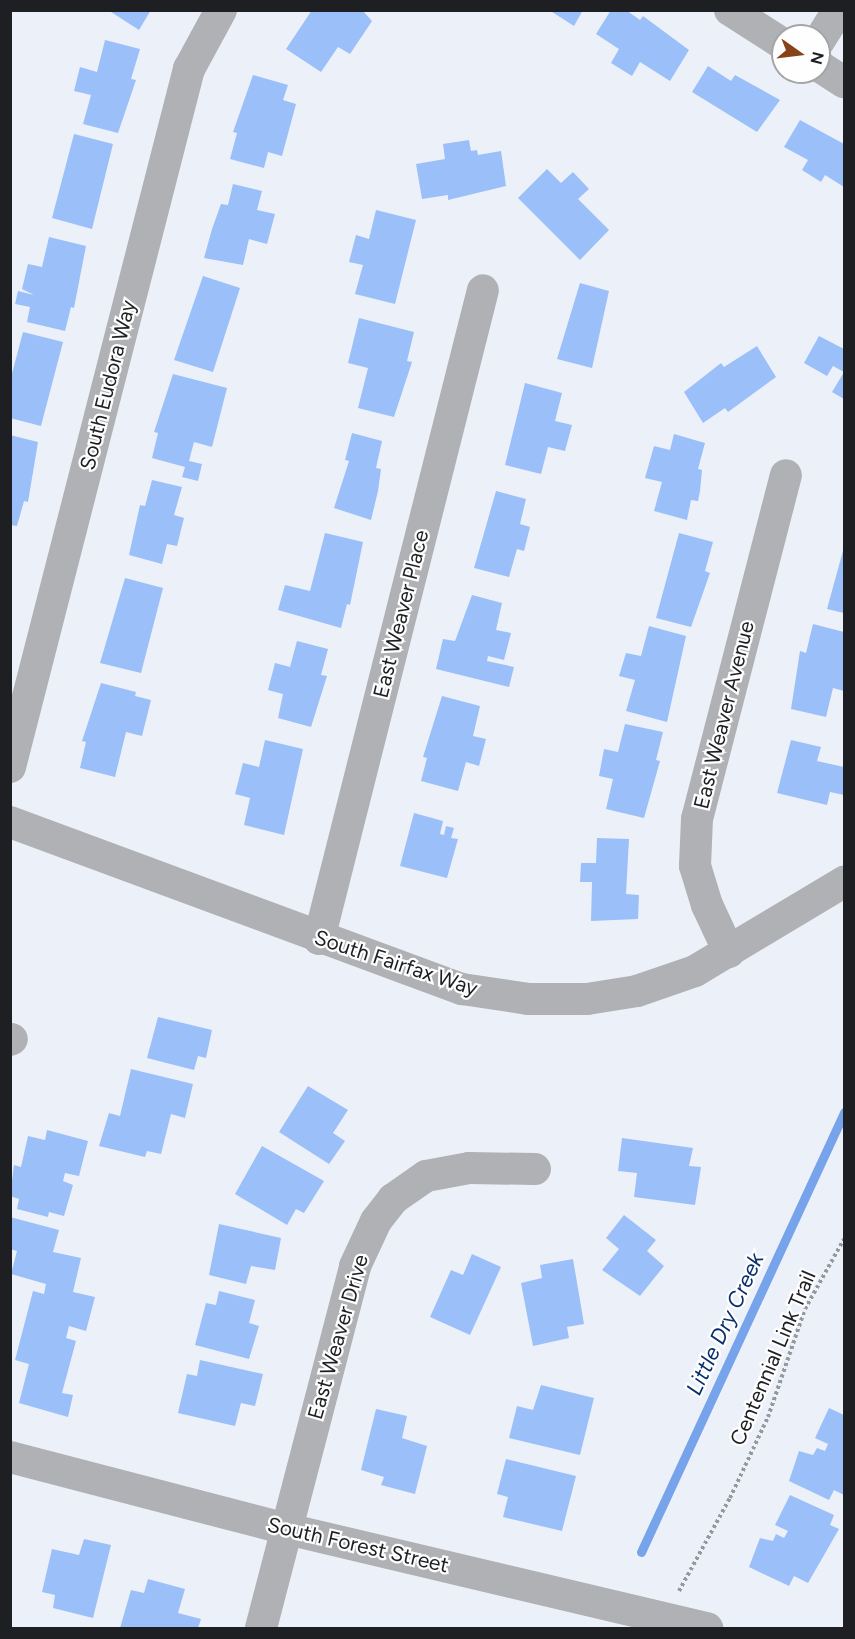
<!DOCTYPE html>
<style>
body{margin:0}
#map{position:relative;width:855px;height:1639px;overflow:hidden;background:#ecf1f9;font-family:Figtree,sans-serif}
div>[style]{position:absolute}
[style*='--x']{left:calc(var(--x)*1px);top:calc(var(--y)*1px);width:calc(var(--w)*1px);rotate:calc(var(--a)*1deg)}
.stream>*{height:9px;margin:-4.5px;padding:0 4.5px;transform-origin:4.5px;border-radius:4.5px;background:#77a3ea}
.building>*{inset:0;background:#9bbff9}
.path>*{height:4px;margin-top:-2px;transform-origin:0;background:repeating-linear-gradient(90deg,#95999e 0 3px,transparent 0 6px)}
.minor>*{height:32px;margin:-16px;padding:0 16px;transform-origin:16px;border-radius:16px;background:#afb1b4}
span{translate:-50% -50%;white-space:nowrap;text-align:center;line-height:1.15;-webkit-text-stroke:4.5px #fefefe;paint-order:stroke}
.street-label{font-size:21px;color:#1d1f22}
.water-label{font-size:22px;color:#08306e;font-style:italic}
.frame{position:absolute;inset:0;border:12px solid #1d1f22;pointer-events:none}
.north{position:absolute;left:771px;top:24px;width:60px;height:60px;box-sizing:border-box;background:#fefefe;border:2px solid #a4a5a6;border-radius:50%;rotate:104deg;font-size:16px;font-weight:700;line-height:24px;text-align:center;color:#1d1f22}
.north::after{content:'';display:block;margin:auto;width:21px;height:27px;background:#874317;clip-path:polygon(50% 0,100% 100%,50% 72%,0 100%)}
</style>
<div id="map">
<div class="stream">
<i style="--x:641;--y:1552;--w:485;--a:-65.2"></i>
</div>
<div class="building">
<i style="clip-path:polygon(108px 10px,151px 10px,139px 30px)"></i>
<i style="clip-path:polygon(312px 10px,362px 10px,372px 21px,350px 54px,338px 47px,321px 72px,286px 49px)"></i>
<i style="clip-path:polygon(549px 10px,583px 10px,574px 26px)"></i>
<i style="clip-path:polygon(611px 10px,626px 10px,640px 20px,643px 16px,689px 50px,670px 81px,640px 62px,632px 76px,611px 63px,619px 49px,596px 34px)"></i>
<i style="clip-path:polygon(105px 40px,140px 49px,131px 79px,136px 80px,118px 133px,83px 124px,91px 95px,74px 91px,80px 67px,97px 72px)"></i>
<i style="clip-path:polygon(708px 66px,731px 81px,735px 75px,780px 100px,757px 132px,692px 92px)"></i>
<i style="clip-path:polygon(253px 75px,288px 85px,283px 100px,296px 104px,282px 156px,268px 152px,264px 168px,230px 159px,237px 133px,233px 132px)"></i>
<i style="clip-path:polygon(800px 120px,844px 144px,844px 187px,825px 175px,821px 182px,802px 170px,808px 160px,784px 147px)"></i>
<i style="clip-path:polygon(74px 134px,113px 144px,92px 229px,52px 218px)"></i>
<i style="clip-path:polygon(469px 140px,471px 151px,477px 150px,478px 155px,501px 151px,506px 186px,448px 200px,448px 195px,422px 199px,416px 164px,445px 159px,443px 144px)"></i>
<i style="clip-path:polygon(547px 169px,561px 183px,573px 172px,589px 189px,578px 199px,609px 230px,580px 260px,518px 198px)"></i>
<i style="clip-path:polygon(233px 184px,262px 191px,257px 210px,275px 214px,267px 244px,249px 239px,243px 265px,204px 258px,212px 229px,221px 204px,228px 205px)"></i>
<i style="clip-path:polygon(376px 210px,416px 220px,395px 304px,355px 294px,363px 265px,349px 262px,356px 235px,369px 239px)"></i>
<i style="clip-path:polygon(49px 237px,86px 246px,74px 308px,71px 307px,65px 331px,27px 322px,30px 307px,15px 304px,18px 291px,34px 295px,22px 289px,28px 264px,42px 267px)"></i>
<i style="clip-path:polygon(203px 276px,240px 288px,213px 372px,174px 360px)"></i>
<i style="clip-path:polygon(580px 283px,609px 291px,592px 368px,557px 359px)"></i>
<i style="clip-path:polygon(359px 318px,414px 332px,407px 361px,412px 362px,394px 417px,358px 408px,368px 368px,348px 363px)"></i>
<i style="clip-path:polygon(23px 332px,63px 342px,41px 426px,10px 418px,10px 381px)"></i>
<i style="clip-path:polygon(819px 336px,844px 349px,844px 399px,832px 392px,844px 372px,833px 366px,827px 376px,804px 363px)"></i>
<i style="clip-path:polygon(757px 346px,776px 377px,728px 412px,725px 408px,703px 423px,684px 392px,721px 363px,724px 367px)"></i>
<i style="clip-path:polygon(173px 374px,227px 388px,212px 447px,194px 442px,189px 461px,202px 464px,198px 481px,182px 477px,185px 467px,152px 458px,158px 433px,154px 432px)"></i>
<i style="clip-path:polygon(525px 383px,562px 393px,555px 421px,572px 425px,565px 451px,548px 447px,541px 474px,505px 465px)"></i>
<i style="clip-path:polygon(352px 433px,382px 441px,376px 468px,381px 469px,378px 491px,371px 520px,334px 508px,349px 461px,345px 460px)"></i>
<i style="clip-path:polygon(674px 434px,705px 443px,698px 469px,702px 470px,700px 491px,698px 501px,691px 500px,687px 520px,654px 511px,662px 482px,645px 478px,654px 446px,670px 450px)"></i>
<i style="clip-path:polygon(10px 435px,38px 442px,28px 502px,24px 501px,17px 526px,10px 525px)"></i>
<i style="clip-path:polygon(152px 480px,182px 487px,174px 515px,184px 518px,177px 546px,167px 544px,162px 564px,129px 555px,140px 505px,145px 506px)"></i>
<i style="clip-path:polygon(496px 491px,526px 499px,520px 524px,530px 527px,524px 551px,517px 549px,509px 577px,474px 568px)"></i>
<i style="clip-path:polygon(325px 533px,363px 542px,350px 605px,347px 604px,341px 628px,278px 610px,285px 585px,310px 591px)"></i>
<i style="clip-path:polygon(679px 533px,713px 542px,705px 571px,710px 573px,691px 627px,656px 618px)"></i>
<i style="clip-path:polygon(844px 547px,844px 613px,827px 609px)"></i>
<i style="clip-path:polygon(125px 578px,163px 588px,141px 673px,100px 663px)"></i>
<i style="clip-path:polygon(472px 595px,502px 603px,496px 630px,511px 633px,504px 660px,488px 656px,487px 661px,514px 667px,509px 687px,436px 669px,443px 639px,455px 641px)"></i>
<i style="clip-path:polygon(813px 624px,844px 632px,844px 691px,833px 688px,826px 717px,791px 709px,800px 651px,806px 653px)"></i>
<i style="clip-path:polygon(649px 626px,686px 636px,667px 722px,626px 711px,635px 680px,619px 676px,626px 653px,641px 656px)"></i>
<i style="clip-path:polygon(297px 641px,328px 649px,321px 675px,327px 676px,311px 727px,278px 718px,283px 694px,268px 690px,275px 663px,290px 667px)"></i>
<i style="clip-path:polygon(101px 683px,136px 692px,135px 696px,151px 700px,142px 736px,126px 732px,115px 777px,80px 768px,86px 742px,82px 741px)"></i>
<i style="clip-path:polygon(442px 696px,480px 706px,473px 736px,486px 739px,479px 766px,466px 762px,458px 791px,421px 781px,427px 758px,423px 757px)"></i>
<i style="clip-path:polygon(625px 724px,663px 732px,656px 760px,660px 761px,644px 818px,606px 809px,613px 779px,599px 776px,604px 749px,618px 752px)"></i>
<i style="clip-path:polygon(265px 740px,303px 749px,284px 835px,244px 825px,250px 798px,235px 794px,243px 763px,259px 767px)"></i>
<i style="clip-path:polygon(791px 740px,821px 747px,817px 761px,844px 767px,844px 795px,830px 792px,827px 805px,777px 793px)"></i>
<i style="clip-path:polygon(414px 813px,443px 821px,440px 834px,444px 835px,446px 826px,454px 828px,451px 838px,458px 839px,447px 878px,400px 866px)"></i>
<i style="clip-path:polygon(597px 838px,629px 839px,626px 894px,639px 895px,638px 919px,591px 921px,592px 882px,580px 882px,581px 863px,596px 863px)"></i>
<i style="clip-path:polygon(158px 1017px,212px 1030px,206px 1058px,198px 1056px,194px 1070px,147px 1058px)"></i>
<i style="clip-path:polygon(131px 1069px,193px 1084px,185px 1118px,171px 1114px,161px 1154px,147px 1151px,145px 1157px,99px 1146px,109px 1113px,120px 1116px)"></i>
<i style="clip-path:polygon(308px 1086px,348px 1110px,333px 1133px,345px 1141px,329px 1164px,279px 1132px)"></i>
<i style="clip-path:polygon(47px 1130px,88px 1141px,79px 1176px,65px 1173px,63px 1181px,73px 1185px,64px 1216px,49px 1212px,48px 1217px,17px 1209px,19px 1199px,10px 1196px,14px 1165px,21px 1167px,28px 1136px,45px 1140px)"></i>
<i style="clip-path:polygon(622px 1138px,693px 1148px,689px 1166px,701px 1167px,695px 1205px,634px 1197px,637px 1173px,618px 1171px)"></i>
<i style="clip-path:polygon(262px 1146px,324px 1181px,304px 1213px,296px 1209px,287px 1225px,235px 1194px)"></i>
<i style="clip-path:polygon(624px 1215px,656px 1240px,647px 1251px,664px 1266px,640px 1296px,602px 1270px,619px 1249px,606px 1238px)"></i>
<i style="clip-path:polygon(10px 1217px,59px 1230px,53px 1252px,81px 1258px,73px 1292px,95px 1297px,86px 1331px,69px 1326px,66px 1338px,76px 1341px,62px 1393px,73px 1395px,68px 1417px,19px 1403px,29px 1364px,15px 1360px,33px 1291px,44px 1294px,46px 1284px,11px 1274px,17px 1251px,10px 1249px)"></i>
<i style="clip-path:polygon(219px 1224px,281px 1238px,275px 1270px,251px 1266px,246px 1284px,209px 1275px)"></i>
<i style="clip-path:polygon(472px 1254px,501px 1267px,470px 1335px,430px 1317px,451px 1270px,463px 1275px)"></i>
<i style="clip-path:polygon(573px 1259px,584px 1324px,567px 1327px,569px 1338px,533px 1346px,521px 1283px,542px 1278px,540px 1265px)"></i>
<i style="clip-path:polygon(219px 1291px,255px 1300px,249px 1323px,259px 1326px,249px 1359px,195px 1345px,206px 1303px,216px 1305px)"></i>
<i style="clip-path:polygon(200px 1360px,263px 1374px,255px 1406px,241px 1403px,235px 1426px,178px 1413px,187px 1374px,197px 1376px)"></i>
<i style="clip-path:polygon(541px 1385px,594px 1398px,580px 1455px,509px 1438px,517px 1406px,533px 1410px)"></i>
<i style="clip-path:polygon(829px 1408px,844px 1415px,844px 1495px,834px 1490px,829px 1500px,789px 1481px,799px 1451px,813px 1455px,817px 1448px,825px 1451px,828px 1444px,815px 1438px)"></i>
<i style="clip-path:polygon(376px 1409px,407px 1416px,402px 1438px,427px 1446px,415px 1494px,381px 1485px,384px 1477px,361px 1470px)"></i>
<i style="clip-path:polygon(506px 1459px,576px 1476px,562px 1531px,503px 1517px,508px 1497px,497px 1494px)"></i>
<i style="clip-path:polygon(790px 1495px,834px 1515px,830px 1525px,839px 1529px,808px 1583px,794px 1576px,789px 1586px,749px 1567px,760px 1538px,773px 1541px,776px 1534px,784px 1538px,788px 1531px,775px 1525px)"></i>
<i style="clip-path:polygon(84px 1539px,111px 1545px,93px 1618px,53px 1608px,55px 1595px,42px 1592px,52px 1549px,79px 1555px)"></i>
<i style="clip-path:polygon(148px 1579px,185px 1589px,178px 1613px,201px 1619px,198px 1628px,120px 1628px,131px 1590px,144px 1593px)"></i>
</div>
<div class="path">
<i style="--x:679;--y:1591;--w:106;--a:-61.3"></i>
<i style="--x:730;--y:1498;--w:89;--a:-64.9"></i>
<i style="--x:768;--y:1417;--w:114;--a:-71.1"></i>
<i style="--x:805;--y:1309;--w:80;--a:-60.9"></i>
</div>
<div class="minor">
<i style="--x:730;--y:10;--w:63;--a:32.7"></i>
<i style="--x:819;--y:41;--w:36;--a:-58"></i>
<i style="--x:819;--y:66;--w:30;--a:33"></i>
<i style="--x:10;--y:767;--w:721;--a:-75.62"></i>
<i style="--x:189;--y:69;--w:67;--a:-61.5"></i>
<i style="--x:10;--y:822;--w:482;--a:20.3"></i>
<i style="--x:462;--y:989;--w:68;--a:8.5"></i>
<i style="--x:529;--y:999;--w:58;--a:0"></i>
<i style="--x:587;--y:999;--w:51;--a:-9.1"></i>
<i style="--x:637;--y:991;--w:61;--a:-19"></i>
<i style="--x:695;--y:971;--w:174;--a:-30.9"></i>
<i style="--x:319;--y:939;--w:669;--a:-75.82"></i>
<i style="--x:729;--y:952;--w:52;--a:-115.1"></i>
<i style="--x:707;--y:905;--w:41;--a:-107.1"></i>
<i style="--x:695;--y:866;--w:47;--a:-87.6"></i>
<i style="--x:697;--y:819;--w:355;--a:-75.5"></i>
<i style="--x:10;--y:1040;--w:2;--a:-27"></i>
<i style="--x:10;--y:1457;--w:286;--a:14.6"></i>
<i style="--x:287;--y:1529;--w:432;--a:13.3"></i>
<i style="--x:261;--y:1628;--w:374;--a:-75.4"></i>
<i style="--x:355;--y:1266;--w:50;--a:-65"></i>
<i style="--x:376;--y:1221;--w:28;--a:-52"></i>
<i style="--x:393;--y:1199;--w:40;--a:-34.9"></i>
<i style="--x:426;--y:1176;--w:44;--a:-10.5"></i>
<i style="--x:469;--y:1168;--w:66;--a:0.9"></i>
</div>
<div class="street-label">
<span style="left:108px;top:385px;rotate:-76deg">South Eudora Way</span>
<span style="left:401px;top:614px;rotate:-76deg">East Weaver Place</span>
<span style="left:724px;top:715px;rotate:-76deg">East Weaver Avenue</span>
<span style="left:396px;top:963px;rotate:18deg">South Fairfax Way</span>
<span style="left:338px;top:1337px;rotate:-74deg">East Weaver Drive</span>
<span style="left:773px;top:1358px;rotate:-67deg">Centennial Link Trail</span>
<span style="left:358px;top:1545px;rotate:13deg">South Forest Street</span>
</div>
<div class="water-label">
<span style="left:725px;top:1324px;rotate:-65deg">Little Dry Creek</span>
</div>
<div class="frame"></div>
<div class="north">N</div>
</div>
